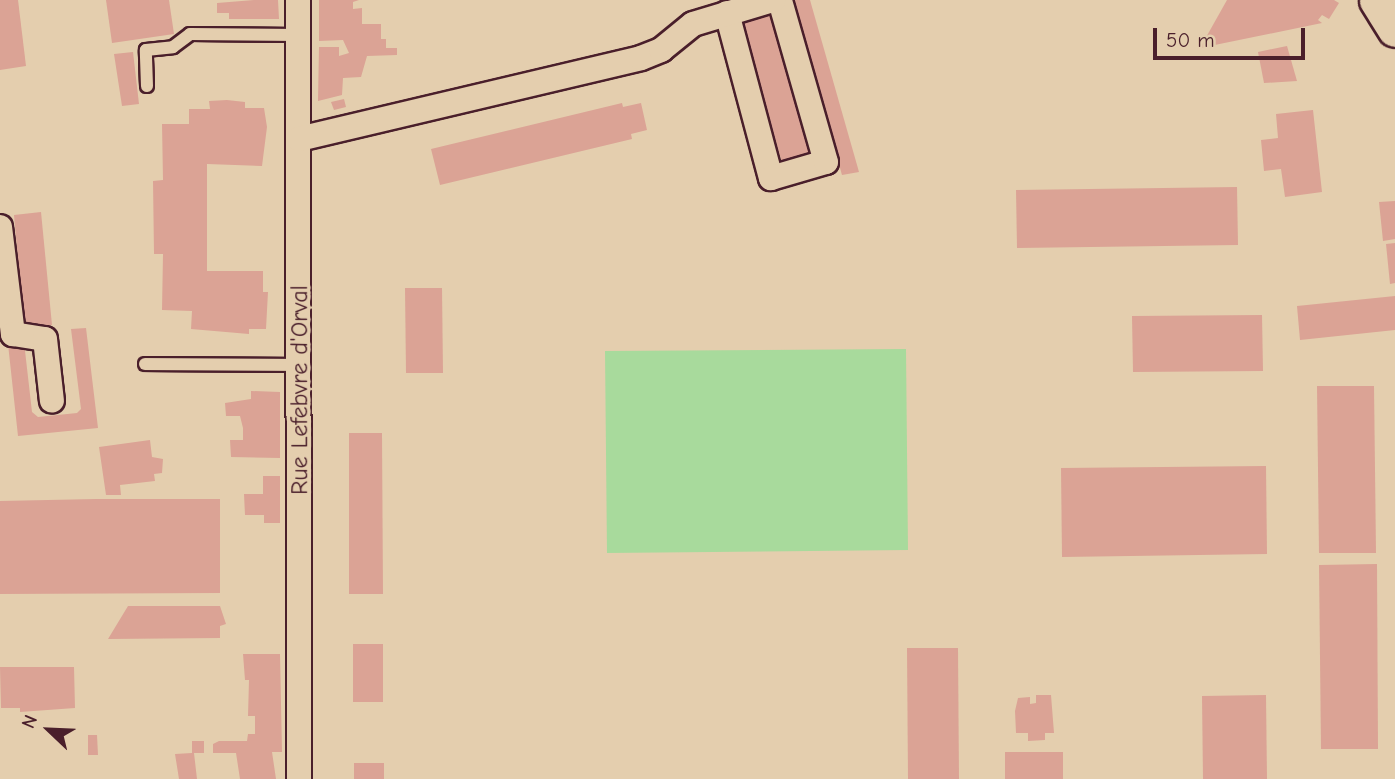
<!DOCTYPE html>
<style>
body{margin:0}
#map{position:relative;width:1395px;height:779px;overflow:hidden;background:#e4ceae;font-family:"Comic Neue",sans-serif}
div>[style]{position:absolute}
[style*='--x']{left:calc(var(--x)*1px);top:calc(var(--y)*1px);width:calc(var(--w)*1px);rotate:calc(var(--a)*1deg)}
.green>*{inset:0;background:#a8da9c}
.building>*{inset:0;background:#dba395}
.roads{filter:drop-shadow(2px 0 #4a1f2b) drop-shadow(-2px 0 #4a1f2b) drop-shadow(0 2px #4a1f2b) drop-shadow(0 -2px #4a1f2b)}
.lane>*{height:12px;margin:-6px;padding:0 6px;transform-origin:6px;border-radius:6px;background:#e4ceae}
.street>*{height:24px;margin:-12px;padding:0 12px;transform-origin:12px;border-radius:12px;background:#e4ceae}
.secondary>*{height:35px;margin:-17.5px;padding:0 17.5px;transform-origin:17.5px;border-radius:17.5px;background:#e4ceae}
span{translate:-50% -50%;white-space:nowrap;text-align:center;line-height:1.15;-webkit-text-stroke:7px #e4ceae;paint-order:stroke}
.street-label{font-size:24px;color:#4a1f2b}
.north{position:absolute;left:14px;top:695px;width:70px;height:70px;-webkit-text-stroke:5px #e4ceae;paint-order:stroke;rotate:293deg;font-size:19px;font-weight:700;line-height:28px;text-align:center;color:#4a1f2b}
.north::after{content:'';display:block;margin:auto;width:24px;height:32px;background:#4a1f2b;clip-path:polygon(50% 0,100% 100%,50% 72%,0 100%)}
.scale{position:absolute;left:1153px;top:28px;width:152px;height:32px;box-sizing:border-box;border:4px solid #4a1f2b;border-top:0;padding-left:9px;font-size:21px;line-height:24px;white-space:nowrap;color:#4a1f2b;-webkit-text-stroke:5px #e4ceae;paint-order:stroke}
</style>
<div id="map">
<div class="green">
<i style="clip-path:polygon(906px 349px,908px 550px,607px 553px,605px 351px)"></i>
</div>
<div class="building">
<i style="clip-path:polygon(0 0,18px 0,26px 66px,0 70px)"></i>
<i style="clip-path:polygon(106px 0,169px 0,174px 34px,112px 43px)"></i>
<i style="clip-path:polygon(254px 0,278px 0,279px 19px,229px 19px,229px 13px,217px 13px,217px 3px)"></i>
<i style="clip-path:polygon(319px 0,359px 0,353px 2px,353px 9px,362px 8px,362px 24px,381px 24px,381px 39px,386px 39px,386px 48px,397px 48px,397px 55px,367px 56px,361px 77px,343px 78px,342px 95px,318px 101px,319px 47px,339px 47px,339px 56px,349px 53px,343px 40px,319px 41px)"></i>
<i style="clip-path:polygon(792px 0,810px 0,859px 172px,842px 175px)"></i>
<i style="clip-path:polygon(1227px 0,1334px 0,1339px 3px,1329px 19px,1322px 15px,1318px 20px,1322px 23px,1200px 48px)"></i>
<i style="clip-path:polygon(773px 11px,816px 157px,783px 166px,741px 21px)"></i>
<i style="clip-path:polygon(1287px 46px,1297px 81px,1264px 83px,1258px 52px)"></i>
<i style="clip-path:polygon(133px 52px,139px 104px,122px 106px,114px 54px)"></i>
<i style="clip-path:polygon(344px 99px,346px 107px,334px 110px,331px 102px)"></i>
<i style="clip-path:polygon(227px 100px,245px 102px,245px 108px,264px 108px,267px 127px,262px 166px,207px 164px,207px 271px,263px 271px,263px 292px,268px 292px,266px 329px,249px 329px,249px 334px,191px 329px,192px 311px,162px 310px,163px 254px,154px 254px,153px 181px,163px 180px,162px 124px,189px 124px,189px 109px,210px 109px,209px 101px)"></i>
<i style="clip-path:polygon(622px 103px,623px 107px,641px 103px,647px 130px,631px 134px,632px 139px,440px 185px,431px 149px)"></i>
<i style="clip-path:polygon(1313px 110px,1322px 192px,1285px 197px,1281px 169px,1264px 171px,1261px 140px,1278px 138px,1276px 114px)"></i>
<i style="clip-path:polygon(1237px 187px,1238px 245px,1017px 248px,1016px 190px)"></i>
<i style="clip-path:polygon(1395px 201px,1395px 239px,1383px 241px,1379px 202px)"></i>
<i style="clip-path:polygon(41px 212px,52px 325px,24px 328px,14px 215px)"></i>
<i style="clip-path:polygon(1395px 243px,1395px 283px,1390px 284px,1386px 244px)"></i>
<i style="clip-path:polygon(405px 288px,442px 288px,443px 373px,406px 373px)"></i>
<i style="clip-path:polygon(1395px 296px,1395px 330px,1300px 340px,1297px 306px)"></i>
<i style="clip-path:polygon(1262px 315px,1263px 371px,1133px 372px,1132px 316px)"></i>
<i style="clip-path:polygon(86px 328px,98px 428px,18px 436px,8px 344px,24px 342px,32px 412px,38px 417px,77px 413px,81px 409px,71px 329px)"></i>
<i style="clip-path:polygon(1317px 386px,1374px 386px,1376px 553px,1319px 553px)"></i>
<i style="clip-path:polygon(251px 391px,280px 392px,280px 458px,231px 457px,230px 440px,243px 440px,243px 428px,240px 416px,226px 416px,225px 403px,251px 399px)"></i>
<i style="clip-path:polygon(349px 433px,382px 433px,383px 594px,349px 594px)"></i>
<i style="clip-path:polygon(150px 440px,152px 457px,163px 459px,162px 473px,154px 474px,155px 481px,120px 485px,121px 495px,106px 495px,99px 447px)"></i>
<i style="clip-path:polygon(1266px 466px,1267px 554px,1062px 557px,1061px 468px)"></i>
<i style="clip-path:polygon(263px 476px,280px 476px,280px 523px,264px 523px,264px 515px,245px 515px,244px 494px,263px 494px)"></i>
<i style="clip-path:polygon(96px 499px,220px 499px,220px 593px,0 594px,0 501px)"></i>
<i style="clip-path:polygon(1377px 564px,1378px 749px,1321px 749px,1319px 565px)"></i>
<i style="clip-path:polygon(128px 606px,220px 606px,226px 624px,220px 626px,220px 638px,108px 639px)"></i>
<i style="clip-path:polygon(353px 644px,383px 644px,383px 702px,353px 702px)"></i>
<i style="clip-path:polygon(907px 648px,958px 648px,959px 779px,908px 779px)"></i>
<i style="clip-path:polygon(243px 654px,280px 654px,282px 752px,272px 752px,276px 779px,240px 779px,236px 753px,213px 753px,213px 744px,219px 741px,247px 741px,248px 734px,255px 734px,255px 716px,248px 716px,249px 680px,245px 680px)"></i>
<i style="clip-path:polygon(0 667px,74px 667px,75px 708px,20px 712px,20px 708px,1px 708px)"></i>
<i style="clip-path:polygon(1036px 695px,1051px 695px,1054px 733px,1045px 733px,1045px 740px,1028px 741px,1028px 733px,1016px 733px,1015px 711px,1018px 698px,1030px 697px,1030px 704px,1036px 703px)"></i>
<i style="clip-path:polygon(1266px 695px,1267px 779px,1203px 779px,1202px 696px)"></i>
<i style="clip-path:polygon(88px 735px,97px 735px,98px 755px,88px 755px)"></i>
<i style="clip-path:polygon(192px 741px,204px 741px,204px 753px,194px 753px,197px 779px,179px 779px,175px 754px,192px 753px)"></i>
<i style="clip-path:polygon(1005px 752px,1063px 752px,1063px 779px,1005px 779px)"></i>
<i style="clip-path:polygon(354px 763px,384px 763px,384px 779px,354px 779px)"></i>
</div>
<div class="roads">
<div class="lane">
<i style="--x:147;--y:86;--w:36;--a:-92"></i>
<i style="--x:146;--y:50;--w:27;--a:-6"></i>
<i style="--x:173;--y:47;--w:21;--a:-37"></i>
<i style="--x:190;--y:34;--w:108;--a:0.5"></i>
<i style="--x:145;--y:364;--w:155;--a:0.4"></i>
</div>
<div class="street">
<i style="--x:298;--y:0;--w:779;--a:89.93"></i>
<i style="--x:727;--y:13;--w:171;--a:75.1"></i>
<i style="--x:771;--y:178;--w:57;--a:-16.2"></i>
<i style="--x:826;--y:162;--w:168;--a:-105.9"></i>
<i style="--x:299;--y:139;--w:351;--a:-13.3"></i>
<i style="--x:641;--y:58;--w:22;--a:-22"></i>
<i style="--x:661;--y:50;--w:41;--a:-39.1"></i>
<i style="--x:693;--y:24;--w:84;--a:-16.7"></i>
<i style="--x:0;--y:227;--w:108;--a:83.1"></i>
<i style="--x:13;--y:334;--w:32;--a:9"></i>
<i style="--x:45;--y:339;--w:62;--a:83.6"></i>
</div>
<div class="secondary">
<i style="--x:1377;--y:0;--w:34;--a:58"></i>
</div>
</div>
<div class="street-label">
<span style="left:300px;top:390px;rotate:-90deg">Rue Lefebvre d'Orval</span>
</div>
<div class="north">N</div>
<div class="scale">50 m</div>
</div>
